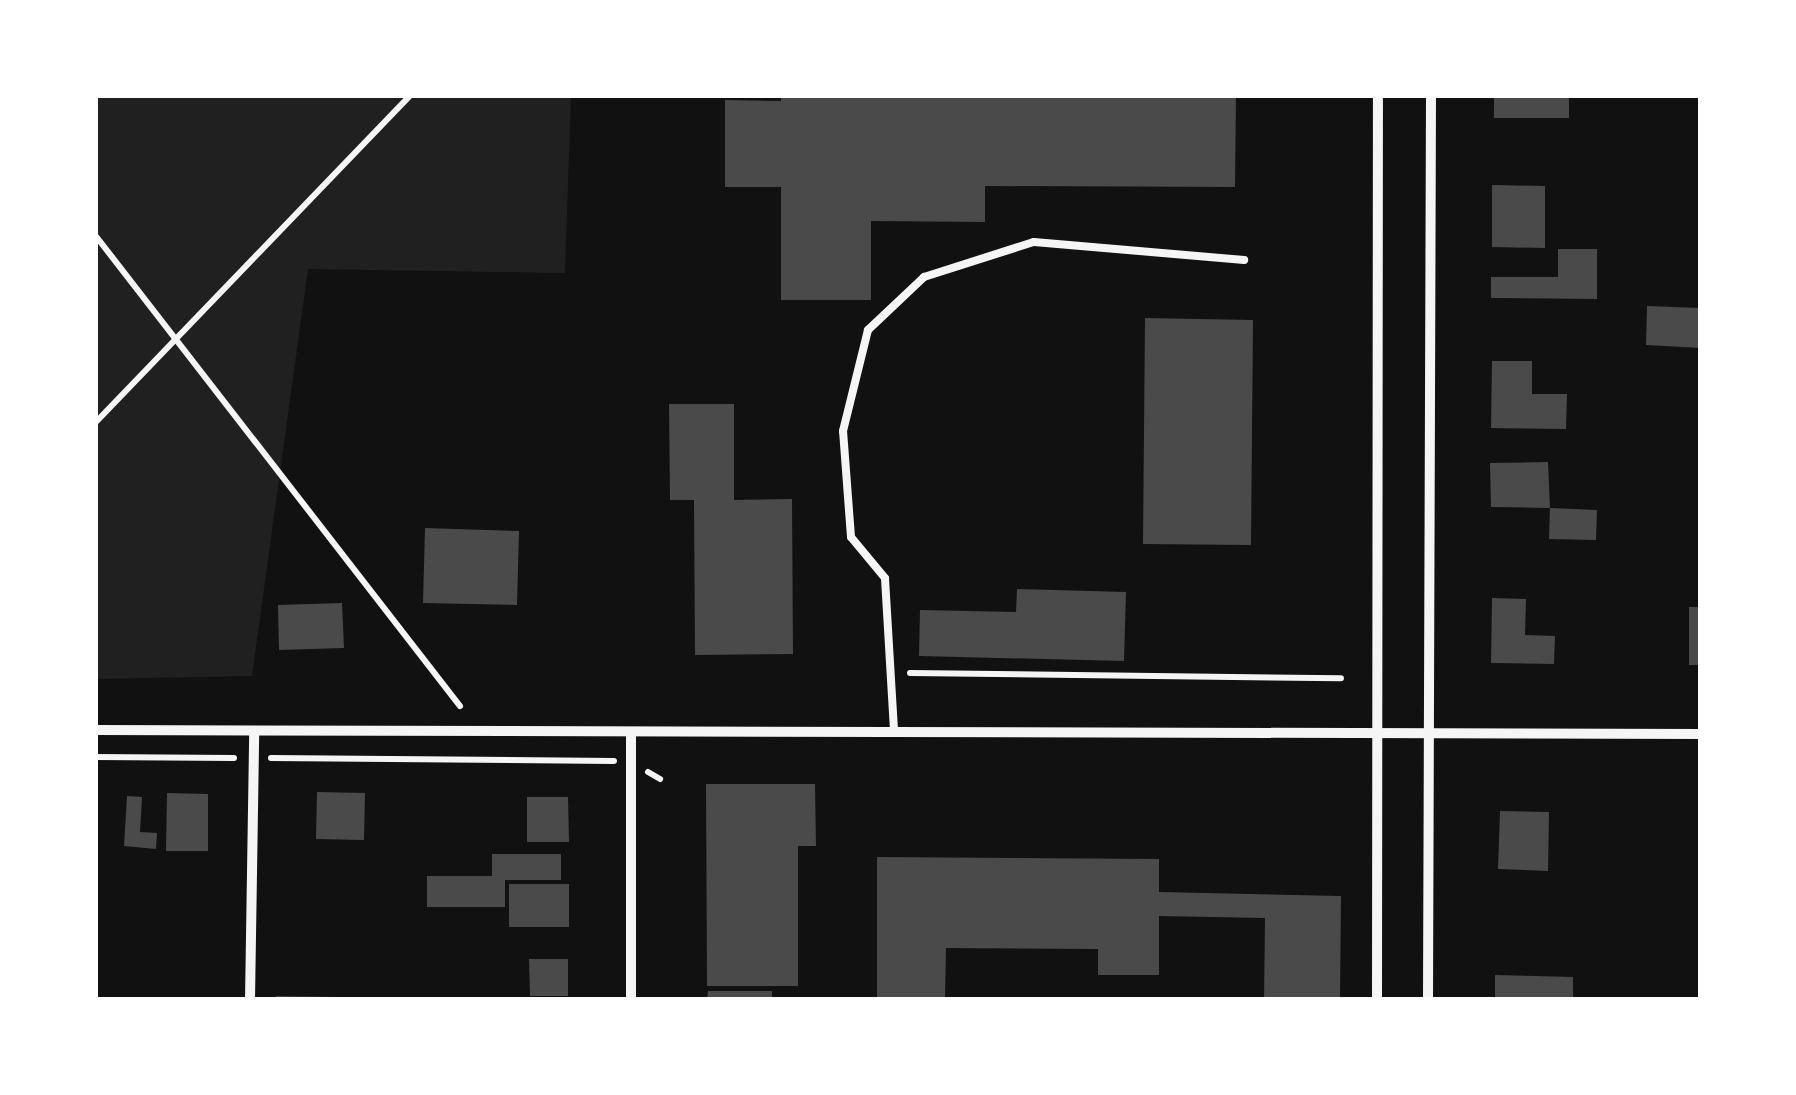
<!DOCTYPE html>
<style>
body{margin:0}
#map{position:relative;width:1796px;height:1095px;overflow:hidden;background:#111;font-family:Roboto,sans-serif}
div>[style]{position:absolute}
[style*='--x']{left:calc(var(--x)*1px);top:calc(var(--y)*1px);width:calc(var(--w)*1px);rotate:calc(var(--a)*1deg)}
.green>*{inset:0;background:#202020}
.building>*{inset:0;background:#4a4a4a}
.path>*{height:6px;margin:-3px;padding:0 3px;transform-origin:3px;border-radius:3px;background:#f5f5f5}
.service>*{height:8px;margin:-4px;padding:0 4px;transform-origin:4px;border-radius:4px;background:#f5f5f5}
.minor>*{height:10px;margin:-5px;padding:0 5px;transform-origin:5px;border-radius:5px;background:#f5f5f5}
span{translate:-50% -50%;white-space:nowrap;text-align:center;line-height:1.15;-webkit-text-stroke:10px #fff;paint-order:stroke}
.frame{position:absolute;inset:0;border:98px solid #fff;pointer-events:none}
</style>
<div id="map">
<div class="green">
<i style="clip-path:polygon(95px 95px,571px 95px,565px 273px,308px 269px,252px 676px,95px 679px)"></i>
</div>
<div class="building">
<i style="clip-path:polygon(781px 95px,1236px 95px,1235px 187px,985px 186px,985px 222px,871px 221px,871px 300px,781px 300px,781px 187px,725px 187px,725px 100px,781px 101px)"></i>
<i style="clip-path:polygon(1494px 95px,1569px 95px,1569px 118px,1494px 118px)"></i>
<i style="clip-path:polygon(1492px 185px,1545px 186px,1545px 248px,1492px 247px)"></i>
<i style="clip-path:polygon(1558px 249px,1597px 249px,1597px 299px,1491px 298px,1491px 277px,1558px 277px)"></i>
<i style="clip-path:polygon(1647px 306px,1701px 308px,1701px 348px,1646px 345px)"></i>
<i style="clip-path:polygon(1145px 318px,1253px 320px,1251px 545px,1143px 544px)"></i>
<i style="clip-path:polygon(1492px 361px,1532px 361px,1532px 394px,1567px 394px,1566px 429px,1491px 428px)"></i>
<i style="clip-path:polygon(669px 404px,734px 404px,734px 500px,792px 499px,793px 654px,695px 655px,694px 500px,670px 500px)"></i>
<i style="clip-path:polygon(1548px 462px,1550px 508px,1491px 507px,1490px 463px)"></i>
<i style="clip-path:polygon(1550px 508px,1597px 510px,1596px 540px,1549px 539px)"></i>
<i style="clip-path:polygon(425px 528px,519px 531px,517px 605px,423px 603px)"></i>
<i style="clip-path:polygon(1017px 589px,1126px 592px,1124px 661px,919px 656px,920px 610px,1016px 612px)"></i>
<i style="clip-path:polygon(1492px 598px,1526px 599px,1525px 635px,1555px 636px,1554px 664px,1491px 663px)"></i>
<i style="clip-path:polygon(342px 603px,344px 648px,279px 650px,278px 605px)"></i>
<i style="clip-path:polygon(1689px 607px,1701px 607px,1701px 665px,1689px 665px)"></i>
<i style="clip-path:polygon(706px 784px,815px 784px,816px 846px,798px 846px,798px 986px,707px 986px)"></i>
<i style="clip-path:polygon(317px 792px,365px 793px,364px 840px,316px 839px)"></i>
<i style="clip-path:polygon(167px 793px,208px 794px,208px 851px,166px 851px)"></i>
<i style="clip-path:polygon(127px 796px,142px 797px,140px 832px,157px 833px,156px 849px,124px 846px)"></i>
<i style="clip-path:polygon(527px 797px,568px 797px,569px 842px,527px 842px)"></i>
<i style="clip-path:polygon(1500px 811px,1549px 812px,1548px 871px,1498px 869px)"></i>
<i style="clip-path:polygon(492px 854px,561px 854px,561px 880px,505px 880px,505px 907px,427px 907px,427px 876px,492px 876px)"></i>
<i style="clip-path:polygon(877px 857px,1159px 859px,1159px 892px,1341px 896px,1340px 1000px,1264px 1000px,1265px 918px,1159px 916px,1159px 975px,1098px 975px,1098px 949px,946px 948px,945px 1000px,877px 1000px)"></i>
<i style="clip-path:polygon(509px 884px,569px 884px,569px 927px,509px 927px)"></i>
<i style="clip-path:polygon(529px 959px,568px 959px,568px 996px,530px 996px)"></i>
<i style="clip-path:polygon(1495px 975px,1573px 977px,1573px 1000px,1495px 1000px)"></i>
<i style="clip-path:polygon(708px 991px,772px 991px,772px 1000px,707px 1000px)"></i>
<i style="clip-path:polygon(276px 996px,336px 997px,336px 1000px,276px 1000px)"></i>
</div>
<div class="path">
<i style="--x:95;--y:235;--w:596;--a:52.23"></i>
<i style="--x:95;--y:423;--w:455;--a:-46.1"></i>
<i style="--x:910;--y:673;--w:431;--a:0.7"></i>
<i style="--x:95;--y:757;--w:139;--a:0.4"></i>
<i style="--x:271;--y:758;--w:343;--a:0.5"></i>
<i style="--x:648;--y:772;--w:14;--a:30"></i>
</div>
<div class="service">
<i style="--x:894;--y:730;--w:152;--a:-93.4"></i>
<i style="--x:885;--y:578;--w:53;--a:-129.7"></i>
<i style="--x:851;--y:537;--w:106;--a:-94.3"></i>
<i style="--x:843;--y:431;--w:104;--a:-76.1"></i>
<i style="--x:868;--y:330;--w:77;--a:-43.4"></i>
<i style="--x:924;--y:277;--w:115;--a:-17.7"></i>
<i style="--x:1034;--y:242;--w:211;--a:4.9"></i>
</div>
<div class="minor">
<i style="--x:95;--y:730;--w:1606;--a:0.14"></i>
<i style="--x:250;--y:1000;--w:268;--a:-89.1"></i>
<i style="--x:631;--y:1000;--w:267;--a:-90"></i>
<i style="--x:1377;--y:1000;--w:905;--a:-89.94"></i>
<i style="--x:1428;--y:1000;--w:905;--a:-89.81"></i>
</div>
<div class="frame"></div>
</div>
